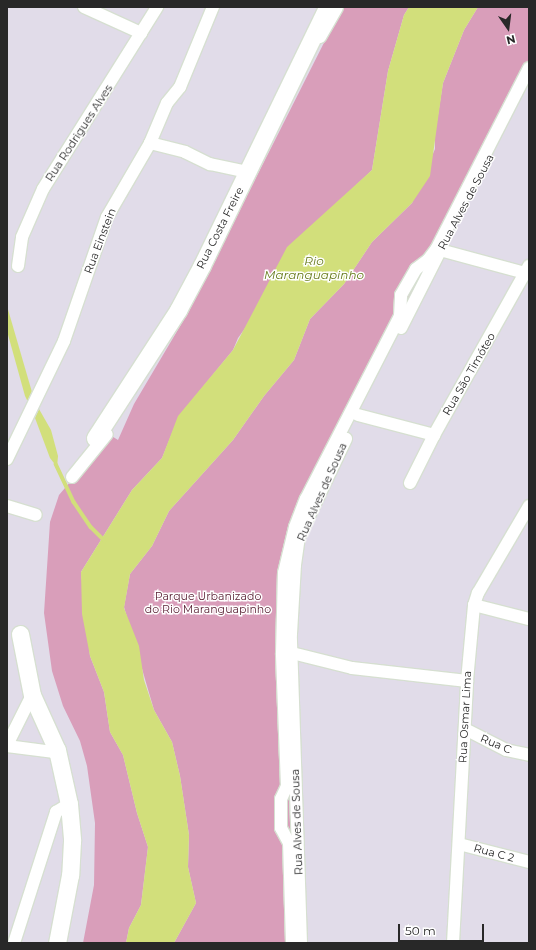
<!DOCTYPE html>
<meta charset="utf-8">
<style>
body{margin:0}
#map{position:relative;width:536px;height:950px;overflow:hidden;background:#e1dce9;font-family:Montserrat,sans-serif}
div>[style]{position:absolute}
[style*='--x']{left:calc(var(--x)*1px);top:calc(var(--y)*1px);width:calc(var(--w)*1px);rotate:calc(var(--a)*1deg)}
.green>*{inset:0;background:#d99eba}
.water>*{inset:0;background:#d2df7b}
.stream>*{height:3.5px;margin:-1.75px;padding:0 1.75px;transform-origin:1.75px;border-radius:1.75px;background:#d2df7b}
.roads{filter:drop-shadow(1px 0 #d6dfd1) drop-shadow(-1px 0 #d6dfd1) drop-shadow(0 1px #d6dfd1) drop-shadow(0 -1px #d6dfd1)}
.street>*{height:12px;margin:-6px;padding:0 6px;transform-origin:6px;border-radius:6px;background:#fff}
.secondary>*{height:17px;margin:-8.5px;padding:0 8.5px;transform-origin:8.5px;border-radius:8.5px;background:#fff}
span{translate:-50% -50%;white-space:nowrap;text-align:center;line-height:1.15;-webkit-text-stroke:3px #fff;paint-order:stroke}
.street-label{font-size:11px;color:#282828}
.park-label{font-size:11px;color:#5b2236}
.water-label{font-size:12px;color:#677b1c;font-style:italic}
.frame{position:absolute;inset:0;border:8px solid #282828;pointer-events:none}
.north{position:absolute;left:488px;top:8px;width:40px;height:40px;-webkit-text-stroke:3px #fff;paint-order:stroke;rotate:166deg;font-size:11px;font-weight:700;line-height:16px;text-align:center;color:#282828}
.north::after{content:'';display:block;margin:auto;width:14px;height:18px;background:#282828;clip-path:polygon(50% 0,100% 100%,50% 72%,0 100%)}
.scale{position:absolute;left:398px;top:924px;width:86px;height:18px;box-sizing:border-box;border:2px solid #282828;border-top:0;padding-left:5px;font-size:12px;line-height:14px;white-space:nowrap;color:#282828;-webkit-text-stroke:3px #fff;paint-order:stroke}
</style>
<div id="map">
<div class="green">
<i style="clip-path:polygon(342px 7px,409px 7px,404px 15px,388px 71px,372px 170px,334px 206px,238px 338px,233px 350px,179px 416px,162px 458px,132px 490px,81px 572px,90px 656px,104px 692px,110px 732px,123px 755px,137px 813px,148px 847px,141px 905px,129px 928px,126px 943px,83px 943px,94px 885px,95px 823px,87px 766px,80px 741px,63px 706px,52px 671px,44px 613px,50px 522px,59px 495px,110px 435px,118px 440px,134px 404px,189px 311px)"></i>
<i style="clip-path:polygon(478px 7px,529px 7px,529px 70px,428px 262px,297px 535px,296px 943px,174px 943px,196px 903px,188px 867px,189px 835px,180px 776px,172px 742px,154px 710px,124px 607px,130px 574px,152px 546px,169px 511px,233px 440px,264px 396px,294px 360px,310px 319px,344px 284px,372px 242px,412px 203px,435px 149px,435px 134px,443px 83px,464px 30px)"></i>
</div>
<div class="water">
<i style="clip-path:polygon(409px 7px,478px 7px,464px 30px,443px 83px,430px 176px,412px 203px,372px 242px,344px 284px,310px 319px,294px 360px,264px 396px,233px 440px,169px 511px,152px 546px,130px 574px,124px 608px,139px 646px,144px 680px,154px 710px,172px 742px,180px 776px,189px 835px,188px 867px,196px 903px,174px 943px,126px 943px,129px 928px,141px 905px,148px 847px,137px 813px,123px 755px,110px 732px,104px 692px,90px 656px,82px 614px,81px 572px,132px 490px,162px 458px,178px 416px,233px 350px,287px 247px,372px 170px,388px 71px,404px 15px)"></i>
<i style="clip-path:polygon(7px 306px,34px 399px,30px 406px,25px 396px,7px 331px)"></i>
<i style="clip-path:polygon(39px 409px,51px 430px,58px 456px,57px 467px,50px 458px,35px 418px)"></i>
</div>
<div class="stream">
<i style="--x:56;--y:464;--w:42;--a:64.7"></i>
<i style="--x:74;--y:502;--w:30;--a:56"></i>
<i style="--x:91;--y:527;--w:20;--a:45"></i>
</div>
<div class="roads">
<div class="street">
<i style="--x:84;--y:7;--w:63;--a:24.5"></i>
<i style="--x:320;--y:37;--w:34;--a:-60"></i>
<i style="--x:150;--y:143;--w:36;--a:14"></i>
<i style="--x:185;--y:152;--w:28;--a:26"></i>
<i style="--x:210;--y:164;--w:39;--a:12"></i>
<i style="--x:440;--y:250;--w:92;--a:15.1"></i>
<i style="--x:18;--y:266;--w:29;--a:-82"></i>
<i style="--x:22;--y:237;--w:52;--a:-66.4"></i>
<i style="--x:43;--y:189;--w:215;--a:-57.9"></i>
<i style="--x:401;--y:328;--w:84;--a:-63.1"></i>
<i style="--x:358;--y:415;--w:79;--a:14.7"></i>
<i style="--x:7;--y:459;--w:131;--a:-64.2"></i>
<i style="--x:64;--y:341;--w:131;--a:-70.9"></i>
<i style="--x:107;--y:217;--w:86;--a:-59.8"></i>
<i style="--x:150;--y:143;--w:43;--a:-67"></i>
<i style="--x:167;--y:103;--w:21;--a:-51"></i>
<i style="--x:180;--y:87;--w:87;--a:-67.6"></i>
<i style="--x:72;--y:477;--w:55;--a:-50.9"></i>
<i style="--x:410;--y:483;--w:54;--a:-63.4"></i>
<i style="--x:434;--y:435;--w:194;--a:-60.7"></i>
<i style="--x:7;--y:506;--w:30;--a:17"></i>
<i style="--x:474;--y:605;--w:57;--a:14.3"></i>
<i style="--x:292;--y:653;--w:62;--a:14"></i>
<i style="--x:352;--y:668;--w:116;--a:6.4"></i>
<i style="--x:465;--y:729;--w:46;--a:27.1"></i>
<i style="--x:506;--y:750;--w:24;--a:12"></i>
<i style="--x:7;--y:745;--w:56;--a:-63.4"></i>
<i style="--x:7;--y:746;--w:46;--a:7.4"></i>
<i style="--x:53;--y:752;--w:4;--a:-27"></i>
<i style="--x:459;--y:844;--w:72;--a:14.4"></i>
<i style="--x:14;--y:943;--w:138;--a:-72.2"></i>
<i style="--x:56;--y:812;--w:15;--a:-32"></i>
<i style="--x:292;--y:943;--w:100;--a:-91.7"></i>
<i style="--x:289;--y:843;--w:17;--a:-118"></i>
<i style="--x:281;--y:828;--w:29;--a:-90"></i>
<i style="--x:281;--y:799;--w:14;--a:-65"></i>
<i style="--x:287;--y:786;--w:133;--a:-92.2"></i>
<i style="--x:282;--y:653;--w:80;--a:-88.6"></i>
<i style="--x:284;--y:573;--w:47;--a:-76.6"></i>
<i style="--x:295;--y:527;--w:30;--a:-69"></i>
<i style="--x:306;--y:499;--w:206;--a:-62.8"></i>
<i style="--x:400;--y:316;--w:21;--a:-87"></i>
<i style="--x:401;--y:295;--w:30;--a:-60"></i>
<i style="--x:416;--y:269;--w:15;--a:-37"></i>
<i style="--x:428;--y:260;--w:15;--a:-53"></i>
<i style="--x:437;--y:248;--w:202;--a:-62.9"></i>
<i style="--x:301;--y:943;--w:309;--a:-91.9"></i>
<i style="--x:291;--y:634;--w:69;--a:-86.7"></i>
<i style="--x:295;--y:565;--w:28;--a:-82"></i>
<i style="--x:299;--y:537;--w:109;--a:-64.4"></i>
<i style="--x:453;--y:943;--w:262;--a:-86.9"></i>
<i style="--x:467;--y:681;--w:76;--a:-84.7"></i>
<i style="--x:474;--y:605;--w:13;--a:-72"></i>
<i style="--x:478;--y:593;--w:101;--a:-59.6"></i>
</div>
<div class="secondary">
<i style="--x:95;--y:438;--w:153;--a:-57"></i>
<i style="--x:178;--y:310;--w:51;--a:-61.9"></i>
<i style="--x:202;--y:265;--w:287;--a:-64.1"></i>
<i style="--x:20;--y:634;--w:62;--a:78.9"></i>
<i style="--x:32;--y:695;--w:60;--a:65.6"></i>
<i style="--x:57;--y:750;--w:55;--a:77.5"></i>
<i style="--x:69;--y:804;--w:37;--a:85"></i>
<i style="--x:72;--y:841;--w:34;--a:93"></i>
<i style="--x:70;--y:875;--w:69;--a:100.8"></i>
</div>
</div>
<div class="street-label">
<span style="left:79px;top:133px;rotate:-57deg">Rua Rodrigues Alves</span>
<span style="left:466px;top:202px;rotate:-62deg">Rua Alves de Sousa</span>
<span style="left:220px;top:228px;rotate:-63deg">Rua Costa Freire</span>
<span style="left:100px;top:241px;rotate:-69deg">Rua Einstein</span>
<span style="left:469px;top:374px;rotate:-60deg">Rua São Timóteo</span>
<span style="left:322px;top:492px;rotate:-66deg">Rua Alves de Sousa</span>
<span style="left:465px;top:717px;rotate:-87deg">Rua Osmar Lima</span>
<span style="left:496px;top:744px;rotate:23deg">Rua C</span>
<span style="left:297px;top:822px;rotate:-92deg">Rua Alves de Sousa</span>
<span style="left:494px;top:853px;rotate:15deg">Rua C 2</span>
</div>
<div class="park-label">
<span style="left:208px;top:603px">Parque Urbanizado<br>do Rio Maranguapinho</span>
</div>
<div class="water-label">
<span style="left:314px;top:268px">Rio<br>Maranguapinho</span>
</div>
<div class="frame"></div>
<div class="north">N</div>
<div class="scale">50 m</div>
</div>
